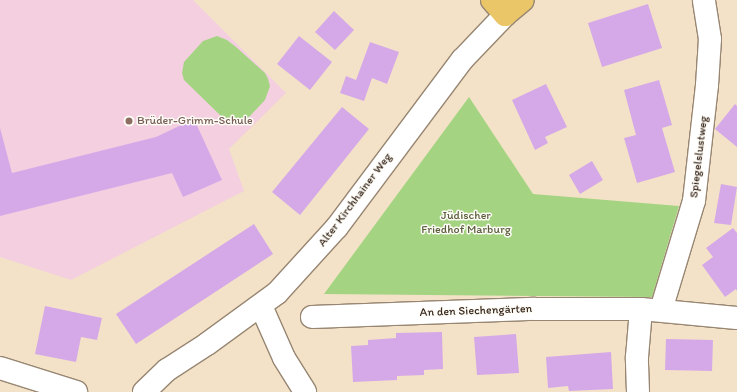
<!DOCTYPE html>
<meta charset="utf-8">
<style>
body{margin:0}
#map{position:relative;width:737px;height:392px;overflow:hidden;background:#f3e2c7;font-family:Itim,sans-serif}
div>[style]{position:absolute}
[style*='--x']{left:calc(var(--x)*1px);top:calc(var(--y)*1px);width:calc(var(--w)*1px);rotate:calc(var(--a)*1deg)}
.built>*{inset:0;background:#f3cfdf}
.green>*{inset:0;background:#a4d482}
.building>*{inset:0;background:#d5a9e8}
.roads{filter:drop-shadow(1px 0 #978672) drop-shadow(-1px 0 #978672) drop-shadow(0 1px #978672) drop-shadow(0 -1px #978672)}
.minor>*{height:22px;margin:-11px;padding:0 11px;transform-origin:11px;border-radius:11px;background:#fff}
.major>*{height:22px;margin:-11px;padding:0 11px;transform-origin:11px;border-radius:11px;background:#ebc669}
.dots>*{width:11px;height:11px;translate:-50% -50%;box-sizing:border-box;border:2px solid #fdfcf7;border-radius:50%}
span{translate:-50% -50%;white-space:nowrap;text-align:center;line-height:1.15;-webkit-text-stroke:3px #fdfcf7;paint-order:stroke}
.education-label{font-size:12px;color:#785e54}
.left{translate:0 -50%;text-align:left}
.street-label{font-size:12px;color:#3b2a1e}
.park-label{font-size:12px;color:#5a5d3c}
</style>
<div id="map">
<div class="built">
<i style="clip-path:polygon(0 0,193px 0,286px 93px,229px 149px,244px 191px,71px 280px,0 257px)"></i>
</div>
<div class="green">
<i style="clip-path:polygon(217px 36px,227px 40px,236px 47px,265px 73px,268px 79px,270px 86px,265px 100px,250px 116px,244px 120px,229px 121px,222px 117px,184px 80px,182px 73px,184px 62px,203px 41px)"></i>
<i style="clip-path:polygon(469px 97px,533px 194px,679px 206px,652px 297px,324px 294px)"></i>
</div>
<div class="building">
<i style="clip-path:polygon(648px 4px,662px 48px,602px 67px,588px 23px)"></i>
<i style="clip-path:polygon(334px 11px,354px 30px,335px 50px,315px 32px)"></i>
<i style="clip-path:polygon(299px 36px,332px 62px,310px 90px,277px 64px)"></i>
<i style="clip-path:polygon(370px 42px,399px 52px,387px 84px,372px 78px,364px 101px,340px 93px,346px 76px,356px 80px)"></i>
<i style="clip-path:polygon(659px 80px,672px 125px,662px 128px,675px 172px,637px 183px,624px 138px,636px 135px,624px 90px)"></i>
<i style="clip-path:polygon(546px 84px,567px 127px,545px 137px,548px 143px,535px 150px,512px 100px)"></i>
<i style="clip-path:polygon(735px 104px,737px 106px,737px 147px,715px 129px)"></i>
<i style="clip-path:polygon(342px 107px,369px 129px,300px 215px,272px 192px)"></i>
<i style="clip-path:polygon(194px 119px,222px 180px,183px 197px,172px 173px,0 216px,0 128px,12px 173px,156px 137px)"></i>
<i style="clip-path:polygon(592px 161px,603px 180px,580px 194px,569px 175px)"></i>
<i style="clip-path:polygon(721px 184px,737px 187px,731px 225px,714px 223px)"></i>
<i style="clip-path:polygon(254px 224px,273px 254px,136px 344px,116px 314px)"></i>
<i style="clip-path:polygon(733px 228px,737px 233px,737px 291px,736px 289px,725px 297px,702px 265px,713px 257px,706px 248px)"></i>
<i style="clip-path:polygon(45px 306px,102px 318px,97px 340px,81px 337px,76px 362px,35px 354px)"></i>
<i style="clip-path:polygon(442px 332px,443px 369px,424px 370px,424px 375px,397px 376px,397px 380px,353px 382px,351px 346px,368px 345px,368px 340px,396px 338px,396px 333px)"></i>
<i style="clip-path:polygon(516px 334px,519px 373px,477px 375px,474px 337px)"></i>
<i style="clip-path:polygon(666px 339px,713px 340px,712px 371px,665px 370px)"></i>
<i style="clip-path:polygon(611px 352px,613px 389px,569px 391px,568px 386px,548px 388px,546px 357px)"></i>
</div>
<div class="roads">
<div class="minor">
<i style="--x:261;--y:306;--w:57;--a:66.1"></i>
<i style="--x:284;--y:358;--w:40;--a:58"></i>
<i style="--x:661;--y:310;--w:114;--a:-73.2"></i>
<i style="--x:694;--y:201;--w:117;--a:-83.6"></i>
<i style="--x:707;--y:85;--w:46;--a:-86.3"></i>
<i style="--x:710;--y:39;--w:39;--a:-99"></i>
<i style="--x:312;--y:317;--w:223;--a:-2.1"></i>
<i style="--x:535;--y:309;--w:106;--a:0"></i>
<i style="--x:641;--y:309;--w:96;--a:5.4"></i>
<i style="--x:0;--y:368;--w:80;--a:17.5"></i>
<i style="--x:144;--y:392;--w:32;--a:-44"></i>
<i style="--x:167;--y:370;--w:48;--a:-33"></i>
<i style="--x:207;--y:344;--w:87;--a:-36.1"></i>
<i style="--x:277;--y:293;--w:89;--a:-47.7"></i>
<i style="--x:337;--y:227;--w:209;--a:-53.2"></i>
<i style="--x:462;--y:60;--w:62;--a:-46.3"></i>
<i style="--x:638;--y:392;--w:35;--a:-92"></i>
<i style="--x:637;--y:357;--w:48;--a:-85.2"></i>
</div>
<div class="major">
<i style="--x:492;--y:0;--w:20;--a:49"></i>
<i style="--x:505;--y:15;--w:23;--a:-40"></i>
</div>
</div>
<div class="dots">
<i style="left:129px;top:121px;background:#8d6e63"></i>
</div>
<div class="education-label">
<span class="left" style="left:137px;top:121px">Brüder-Grimm-Schule</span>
</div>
<div class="street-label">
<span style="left:699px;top:157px;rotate:-83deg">Spiegelslustweg</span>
<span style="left:355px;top:200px;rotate:-53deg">Alter Kirchhainer Weg</span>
<span style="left:476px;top:311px;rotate:-2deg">An den Siechengärten</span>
</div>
<div class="park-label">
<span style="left:466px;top:223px">Jüdischer<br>Friedhof Marburg</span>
</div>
</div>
